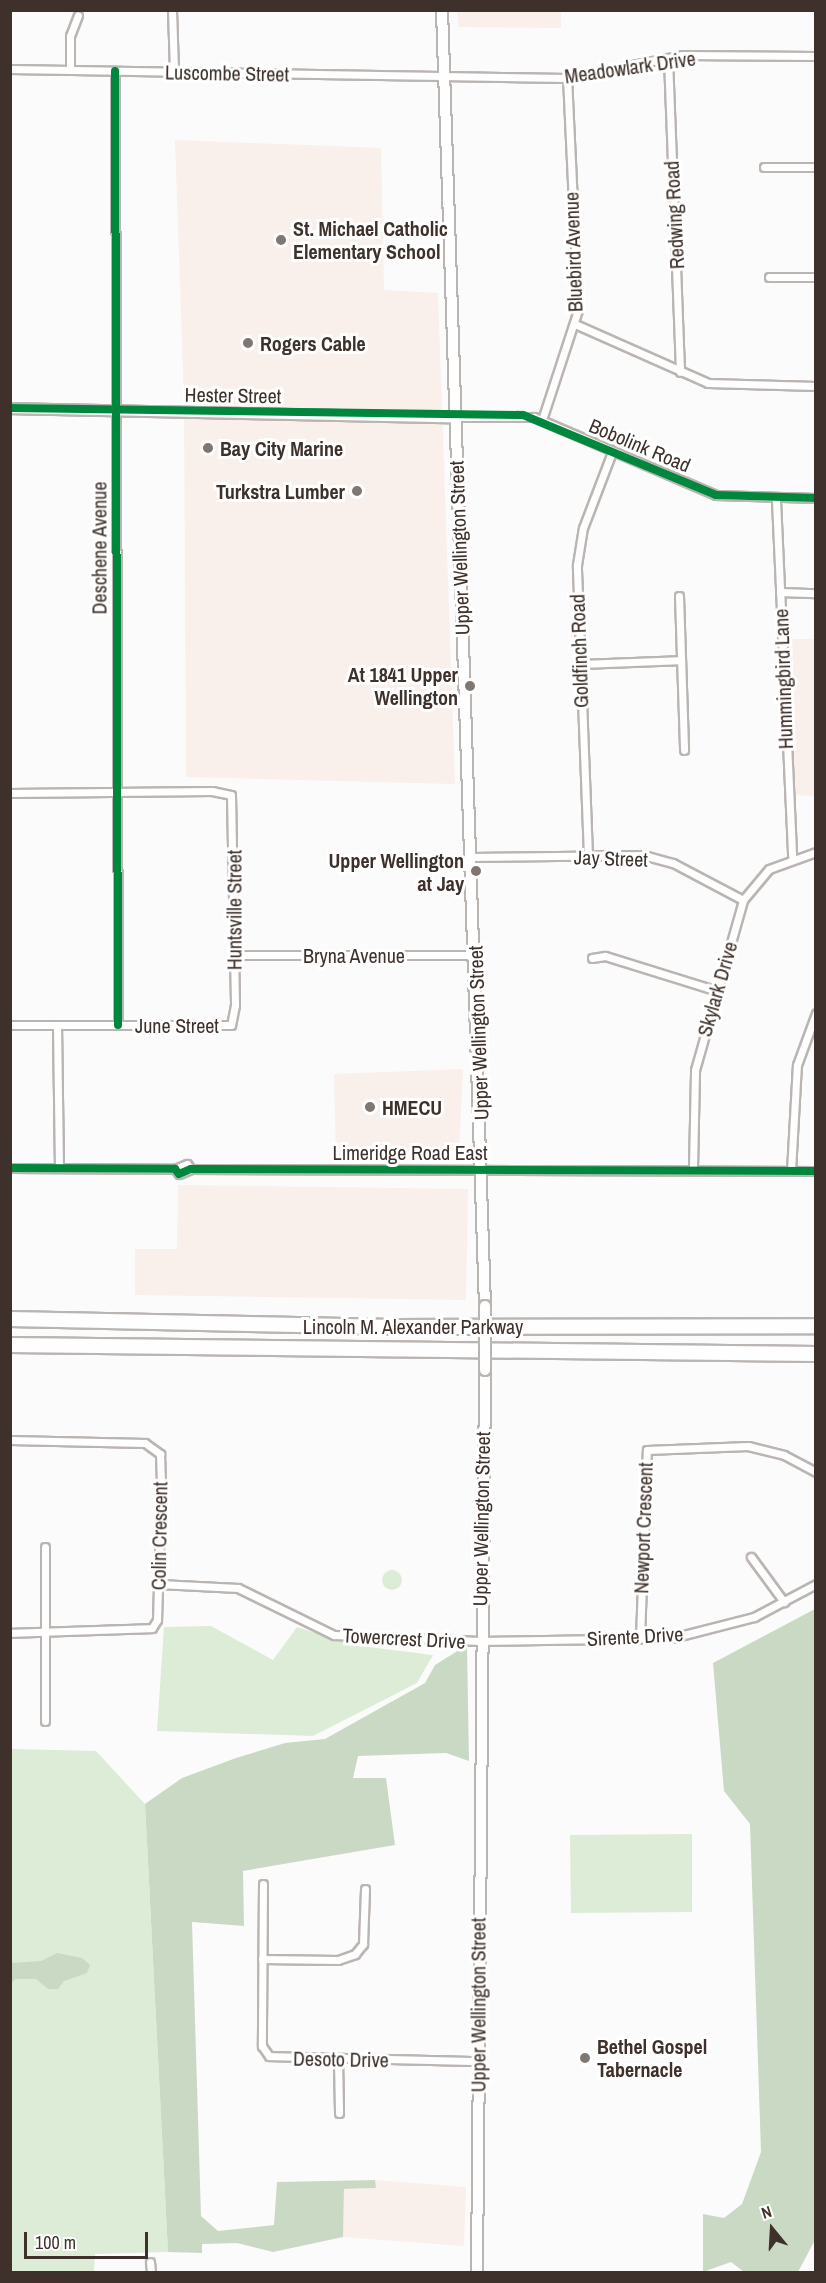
<!DOCTYPE html>
<style>
body{margin:0}
#map{position:relative;width:826px;height:2283px;overflow:hidden;background:#fbfbfb;font-family:"Archivo Narrow",sans-serif}
div>[style]{position:absolute}
[style*='--x']{left:calc(var(--x)*1px);top:calc(var(--y)*1px);width:calc(var(--w)*1px);rotate:calc(var(--a)*1deg)}
.built>*{inset:0;background:#f9efeb}
.green>*{inset:0;background:#dcecd7}
.round{border-radius:50%}
.forest>*{inset:0;background:#cad9c4}
.roads{filter:drop-shadow(2px 0 #bbb5b2) drop-shadow(-2px 0 #bbb5b2) drop-shadow(0 2px #bbb5b2) drop-shadow(0 -2px #bbb5b2)}
.minor>*{height:7px;margin:-3.5px;padding:0 3.5px;transform-origin:3.5px;border-radius:3.5px;background:#fefefe}
.tertiary>*{height:9px;margin:-4.5px;padding:0 4.5px;transform-origin:4.5px;border-radius:4.5px;background:#fefefe}
.secondary>*{height:10px;margin:-5px;padding:0 5px;transform-origin:5px;border-radius:5px;background:#fefefe}
.motorway>*{height:14px;margin:-7px;padding:0 7px;transform-origin:7px;border-radius:7px;background:#fefefe}
.bridges{filter:drop-shadow(2px 0 #bbb5b2) drop-shadow(-2px 0 #bbb5b2) drop-shadow(0 2px #bbb5b2) drop-shadow(0 -2px #bbb5b2)}
.secondary-bridge>*{height:10px;margin:-5px;padding:0 5px;transform-origin:5px;border-radius:5px;background:#fefefe}
.cycleway>*{height:8px;margin:-4px;padding:0 4px;transform-origin:4px;border-radius:4px;background:#00873e}
.dots>*{width:16px;height:16px;translate:-50% -50%;box-sizing:border-box;border:3px solid #fff;border-radius:50%}
span{translate:-50% -50%;white-space:nowrap;text-align:center;line-height:1.15;-webkit-text-stroke:6px #fff;paint-order:stroke}
.street-label{font-size:20px;color:#3e302a}
.poi-label{font-size:20px;color:#3e302a;font-weight:700}
.left{translate:0 -50%;text-align:left}
.right{translate:-100% -50%;text-align:right}
.frame{position:absolute;inset:0;border:12px solid #3e302a;pointer-events:none}
.north{position:absolute;left:742px;top:2199px;width:60px;height:60px;-webkit-text-stroke:4px #fff;paint-order:stroke;rotate:342deg;font-size:16px;font-weight:700;line-height:24px;text-align:center;color:#3e302a}
.north::after{content:'';display:block;margin:auto;width:21px;height:27px;background:#3e302a;clip-path:polygon(50% 0,100% 100%,50% 72%,0 100%)}
.scale{position:absolute;left:24px;top:2232px;width:124px;height:27px;box-sizing:border-box;border:3px solid #3e302a;border-top:0;padding-left:8px;font-size:18px;line-height:21px;white-space:nowrap;color:#3e302a;-webkit-text-stroke:4px #fff;paint-order:stroke}
</style>
<div id="map">
<div class="built">
<i style="clip-path:polygon(457px 11px,561px 11px,561px 28px,458px 27px)"></i>
<i style="clip-path:polygon(175px 140px,381px 148px,384px 290px,438px 293px,455px 784px,186px 777px,184px 399px)"></i>
<i style="clip-path:polygon(788px 639px,815px 639px,815px 796px,793px 795px)"></i>
<i style="clip-path:polygon(463px 1069px,459px 1148px,336px 1158px,334px 1074px)"></i>
<i style="clip-path:polygon(178px 1185px,468px 1189px,466px 1300px,135px 1295px,135px 1249px,177px 1249px)"></i>
<i style="clip-path:polygon(375px 2180px,466px 2187px,464px 2246px,343px 2237px,344px 2189px,376px 2188px)"></i>
</div>
<div class="green">
<i class="round" style="left:382px;top:1570px;width:20px;height:20px"></i>
<i style="clip-path:polygon(211px 1626px,273px 1660px,297px 1627px,353px 1645px,433px 1655px,417px 1683px,313px 1736px,157px 1731px,164px 1627px)"></i>
<i style="clip-path:polygon(11px 1749px,96px 1751px,145px 1804px,168px 2252px,95px 2254px,94px 2272px,11px 2272px)"></i>
<i style="clip-path:polygon(692px 1834px,692px 1912px,571px 1913px,570px 1835px)"></i>
</div>
<div class="forest">
<i style="clip-path:polygon(815px 1609px,815px 2240px,798px 2272px,744px 2272px,731px 2262px,703px 2272px,703px 2214px,724px 2218px,742px 2204px,761px 2152px,750px 1824px,724px 1791px,713px 1663px)"></i>
<i style="clip-path:polygon(467px 1645px,469px 1761px,446px 1753px,358px 1756px,353px 1778px,386px 1778px,395px 1845px,243px 1871px,244px 1926px,192px 1922px,201px 2216px,218px 2231px,274px 2225px,277px 2182px,375px 2180px,376px 2188px,344px 2189px,343px 2237px,273px 2252px,237px 2243px,202px 2244px,202px 2253px,168px 2252px,145px 1804px,182px 1778px,236px 1758px,285px 1743px,325px 1739px,425px 1683px,435px 1665px)"></i>
<i style="clip-path:polygon(57px 1953px,82px 1958px,90px 1965px,87px 1973px,64px 1981px,58px 1989px,48px 1989px,36px 1979px,15px 1979px,11px 1984px,11px 1963px,41px 1961px)"></i>
</div>
<div class="roads">
<div class="minor">
<i style="--x:172;--y:10;--w:61;--a:88.1"></i>
<i style="--x:668;--y:58;--w:314;--a:87.8"></i>
<i style="--x:10;--y:69;--w:557;--a:0.93"></i>
<i style="--x:567;--y:78;--w:117;--a:-11.3"></i>
<i style="--x:682;--y:55;--w:134;--a:0.4"></i>
<i style="--x:70;--y:70;--w:34;--a:-90"></i>
<i style="--x:70;--y:36;--w:22;--a:-69"></i>
<i style="--x:115;--y:71;--w:954;--a:89.82"></i>
<i style="--x:764;--y:167;--w:52;--a:0"></i>
<i style="--x:769;--y:277;--w:47;--a:0"></i>
<i style="--x:575;--y:324;--w:145;--a:23.9"></i>
<i style="--x:708;--y:383;--w:108;--a:1.6"></i>
<i style="--x:454;--y:417;--w:80;--a:0"></i>
<i style="--x:534;--y:417;--w:198;--a:23.2"></i>
<i style="--x:716;--y:495;--w:100;--a:1.7"></i>
<i style="--x:542;--y:420;--w:116;--a:-71.9"></i>
<i style="--x:578;--y:310;--w:232;--a:-92.7"></i>
<i style="--x:776;--y:500;--w:357;--a:87.4"></i>
<i style="--x:780;--y:592;--w:36;--a:2"></i>
<i style="--x:679;--y:596;--w:154;--a:88.1"></i>
<i style="--x:578;--y:664;--w:103;--a:-2.2"></i>
<i style="--x:10;--y:793;--w:202;--a:-0.6"></i>
<i style="--x:212;--y:791;--w:19;--a:12"></i>
<i style="--x:231;--y:795;--w:210;--a:88.9"></i>
<i style="--x:235;--y:1005;--w:20;--a:101"></i>
<i style="--x:231;--y:1025;--w:221;--a:180"></i>
<i style="--x:588;--y:856;--w:291;--a:-92.2"></i>
<i style="--x:577;--y:565;--w:37;--a:-81"></i>
<i style="--x:583;--y:528;--w:81;--a:-69.1"></i>
<i style="--x:470;--y:857;--w:173;--a:-0.7"></i>
<i style="--x:643;--y:855;--w:31;--a:15"></i>
<i style="--x:673;--y:863;--w:79;--a:27.9"></i>
<i style="--x:234;--y:955;--w:240;--a:0"></i>
<i style="--x:592;--y:958;--w:13;--a:-9"></i>
<i style="--x:605;--y:956;--w:115;--a:17.2"></i>
<i style="--x:57;--y:1025;--w:143;--a:89.2"></i>
<i style="--x:10;--y:1168;--w:165;--a:0.3"></i>
<i style="--x:175;--y:1169;--w:6;--a:51"></i>
<i style="--x:179;--y:1174;--w:13;--a:-23"></i>
<i style="--x:191;--y:1169;--w:625;--a:0.18"></i>
<i style="--x:693;--y:1168;--w:98;--a:-88.8"></i>
<i style="--x:695;--y:1070;--w:177;--a:-74.2"></i>
<i style="--x:743;--y:900;--w:40;--a:-50"></i>
<i style="--x:769;--y:869;--w:50;--a:-19.9"></i>
<i style="--x:175;--y:1169;--w:13;--a:-23"></i>
<i style="--x:187;--y:1164;--w:6;--a:51"></i>
<i style="--x:791;--y:1171;--w:106;--a:-86.8"></i>
<i style="--x:797;--y:1065;--w:55;--a:-69.9"></i>
<i style="--x:10;--y:1440;--w:135;--a:1.3"></i>
<i style="--x:145;--y:1443;--w:19;--a:36"></i>
<i style="--x:160;--y:1454;--w:32;--a:88"></i>
<i style="--x:161;--y:1486;--w:134;--a:91.7"></i>
<i style="--x:157;--y:1620;--w:9;--a:122"></i>
<i style="--x:152;--y:1628;--w:142;--a:178"></i>
<i style="--x:45;--y:1547;--w:174;--a:90"></i>
<i style="--x:751;--y:1557;--w:56;--a:53.7"></i>
<i style="--x:159;--y:1584;--w:79;--a:2.9"></i>
<i style="--x:238;--y:1588;--w:107;--a:26.1"></i>
<i style="--x:334;--y:1635;--w:146;--a:2.4"></i>
<i style="--x:480;--y:1641;--w:192;--a:-0.9"></i>
<i style="--x:672;--y:1638;--w:85;--a:-14.4"></i>
<i style="--x:754;--y:1617;--w:70;--a:-28"></i>
<i style="--x:640;--y:1638;--w:188;--a:-87.9"></i>
<i style="--x:647;--y:1450;--w:101;--a:-2.3"></i>
<i style="--x:748;--y:1446;--w:37;--a:14"></i>
<i style="--x:784;--y:1455;--w:36;--a:28"></i>
<i style="--x:263;--y:1884;--w:162;--a:90.4"></i>
<i style="--x:262;--y:2046;--w:12;--a:55"></i>
<i style="--x:269;--y:2056;--w:209;--a:1.4"></i>
<i style="--x:262;--y:1959;--w:76;--a:0.8"></i>
<i style="--x:338;--y:1960;--w:18;--a:-19"></i>
<i style="--x:355;--y:1954;--w:13;--a:-51"></i>
<i style="--x:363;--y:1944;--w:55;--a:-87.9"></i>
<i style="--x:338;--y:2059;--w:54;--a:88.9"></i>
<i style="--x:150;--y:2262;--w:10;--a:84"></i>
</div>
<div class="tertiary">
<i style="--x:10;--y:408;--w:444;--a:1.2"></i>
</div>
<div class="secondary">
<i style="--x:442;--y:10;--w:1297;--a:88.1"></i>
<i style="--x:477;--y:2272;--w:902;--a:-89.49"></i>
</div>
<div class="motorway">
<i style="--x:10;--y:1319;--w:383;--a:1.2"></i>
<i style="--x:393;--y:1327;--w:423;--a:-0.1"></i>
<i style="--x:10;--y:1345;--w:806;--a:0.64"></i>
</div>
</div>
<div class="bridges">
<div class="secondary-bridge">
<i style="--x:485;--y:1370;--w:64;--a:-90"></i>
</div>
</div>
<div class="cycleway">
<i style="--x:115;--y:71;--w:954;--a:89.82"></i>
<i style="--x:10;--y:408;--w:513;--a:0.78"></i>
<i style="--x:523;--y:415;--w:209;--a:22.5"></i>
<i style="--x:716;--y:495;--w:100;--a:1.7"></i>
<i style="--x:10;--y:1168;--w:165;--a:0.3"></i>
<i style="--x:175;--y:1169;--w:6;--a:51"></i>
<i style="--x:179;--y:1174;--w:13;--a:-23"></i>
<i style="--x:191;--y:1169;--w:625;--a:0.18"></i>
</div>
<div class="dots">
<i style="left:281px;top:240px;background:#807773"></i>
<i style="left:248px;top:343px;background:#807773"></i>
<i style="left:208px;top:448px;background:#807773"></i>
<i style="left:357px;top:491px;background:#807773"></i>
<i style="left:470px;top:686px;background:#807773"></i>
<i style="left:476px;top:871px;background:#807773"></i>
<i style="left:370px;top:1107px;background:#807773"></i>
<i style="left:585px;top:2058px;background:#807773"></i>
</div>
<div class="street-label">
<span style="left:630px;top:67px;rotate:-8deg">Meadowlark Drive</span>
<span style="left:227px;top:73px;rotate:1deg">Luscombe Street</span>
<span style="left:674px;top:215px;rotate:-93deg">Redwing Road</span>
<span style="left:573px;top:252px;rotate:-92deg">Bluebird Avenue</span>
<span style="left:233px;top:395px;rotate:1deg">Hester Street</span>
<span style="left:640px;top:445px;rotate:23deg">Bobolink Road</span>
<span style="left:99px;top:548px;rotate:-90deg">Deschene Avenue</span>
<span style="left:459px;top:548px;rotate:-92deg">Upper Wellington Street</span>
<span style="left:579px;top:651px;rotate:-92deg">Goldfinch Road</span>
<span style="left:783px;top:679px;rotate:-92deg">Hummingbird Lane</span>
<span style="left:611px;top:858px;rotate:2deg">Jay Street</span>
<span style="left:234px;top:910px;rotate:-90deg">Huntsville Street</span>
<span style="left:354px;top:955px">Bryna Avenue</span>
<span style="left:717px;top:989px;rotate:-74deg">Skylark Drive</span>
<span style="left:177px;top:1025px">June Street</span>
<span style="left:478px;top:1033px;rotate:-92deg">Upper Wellington Street</span>
<span style="left:410px;top:1152px">Limeridge Road East</span>
<span style="left:413px;top:1326px">Lincoln M. Alexander Parkway</span>
<span style="left:481px;top:1519px;rotate:-89deg">Upper Wellington Street</span>
<span style="left:643px;top:1528px;rotate:-88deg">Newport Crescent</span>
<span style="left:159px;top:1536px;rotate:-89deg">Colin Crescent</span>
<span style="left:635px;top:1636px;rotate:-3deg">Sirente Drive</span>
<span style="left:404px;top:1638px;rotate:3deg">Towercrest Drive</span>
<span style="left:478px;top:2005px;rotate:-90deg">Upper Wellington Street</span>
<span style="left:341px;top:2059px;rotate:1deg">Desoto Drive</span>
</div>
<div class="poi-label">
<span class="left" style="left:293px;top:240px">St. Michael Catholic<br>Elementary School</span>
<span class="left" style="left:260px;top:343px">Rogers Cable</span>
<span class="left" style="left:220px;top:448px">Bay City Marine</span>
<span class="right" style="left:345px;top:491px">Turkstra Lumber</span>
<span class="right" style="left:458px;top:686px">At 1841 Upper<br>Wellington</span>
<span class="right" style="left:464px;top:872px">Upper Wellington<br>at Jay</span>
<span class="left" style="left:382px;top:1107px">HMECU</span>
<span class="left" style="left:597px;top:2058px">Bethel Gospel<br>Tabernacle</span>
</div>
<div class="frame"></div>
<div class="north">N</div>
<div class="scale">100 m</div>
</div>
